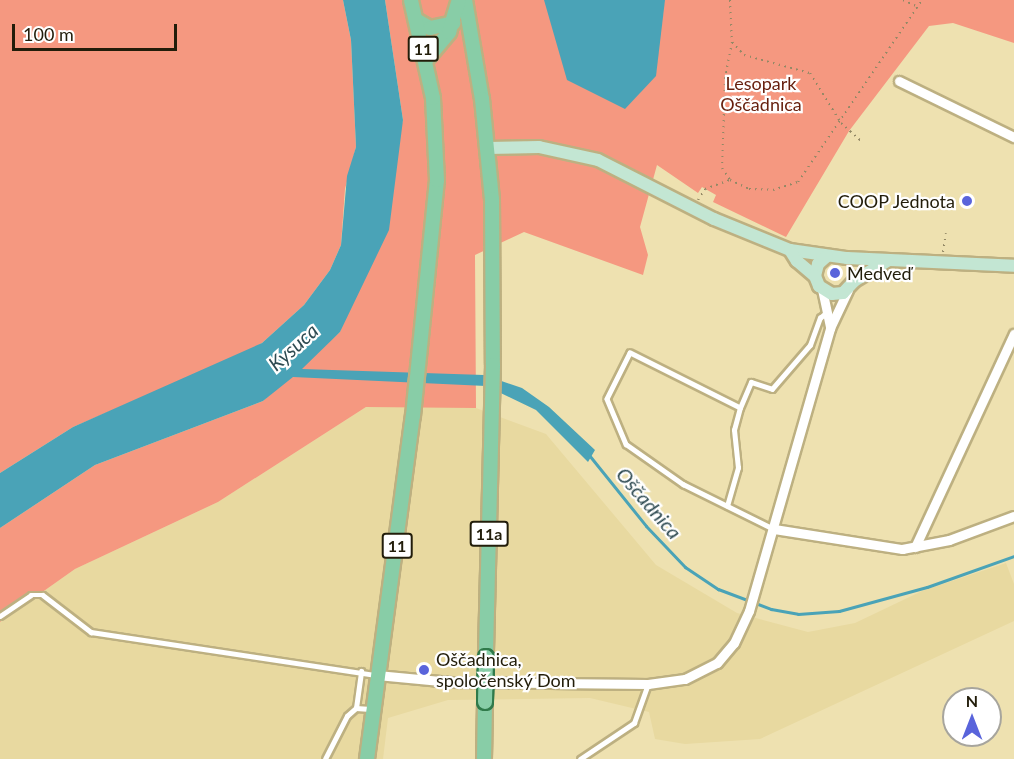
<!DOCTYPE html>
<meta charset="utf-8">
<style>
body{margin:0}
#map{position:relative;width:1014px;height:759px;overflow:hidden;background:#eee1b0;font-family:Lato,sans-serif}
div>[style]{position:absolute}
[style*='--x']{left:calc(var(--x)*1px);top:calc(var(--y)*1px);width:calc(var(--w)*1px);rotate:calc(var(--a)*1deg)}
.built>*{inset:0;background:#e8d9a0}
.green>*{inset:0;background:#f59880}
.water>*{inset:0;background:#4aa3b7}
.stream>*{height:3px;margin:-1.5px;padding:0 1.5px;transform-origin:1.5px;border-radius:1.5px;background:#4aa3b7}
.path>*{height:2px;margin-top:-1px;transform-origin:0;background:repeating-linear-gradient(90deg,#928865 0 1.5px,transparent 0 6px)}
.roads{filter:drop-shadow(2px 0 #bdb081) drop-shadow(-2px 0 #bdb081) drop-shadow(0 2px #bdb081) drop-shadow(0 -2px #bdb081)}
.lane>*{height:4.5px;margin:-2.25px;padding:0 2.25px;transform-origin:2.25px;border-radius:2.25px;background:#fff}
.street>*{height:9px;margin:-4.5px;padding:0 4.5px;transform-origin:4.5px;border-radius:4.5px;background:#fff}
.secondary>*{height:12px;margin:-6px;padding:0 6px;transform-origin:6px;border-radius:6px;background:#c3e6d3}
.primary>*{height:14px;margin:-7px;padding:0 7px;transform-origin:7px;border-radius:7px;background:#88cda7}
.bridges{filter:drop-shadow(2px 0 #307a4a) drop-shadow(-2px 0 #307a4a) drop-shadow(0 2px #307a4a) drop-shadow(0 -2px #307a4a)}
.primary-bridge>*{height:14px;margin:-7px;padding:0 7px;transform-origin:7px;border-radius:7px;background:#88cda7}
.dots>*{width:16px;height:16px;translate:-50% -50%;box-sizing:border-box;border:3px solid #fff;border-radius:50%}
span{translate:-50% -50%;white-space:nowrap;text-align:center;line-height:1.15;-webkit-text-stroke:4.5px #fff;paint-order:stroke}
.shield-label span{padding:2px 4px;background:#fff;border:2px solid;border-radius:4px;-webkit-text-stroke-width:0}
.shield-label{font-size:16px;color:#221d0a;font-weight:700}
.park-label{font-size:18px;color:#671f0d}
.poi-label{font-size:18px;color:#221d0a}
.right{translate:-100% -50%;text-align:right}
.left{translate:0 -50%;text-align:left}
.water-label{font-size:20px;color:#2e4a51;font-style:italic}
.north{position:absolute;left:942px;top:687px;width:60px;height:60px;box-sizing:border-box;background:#fff;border:2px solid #a7a59d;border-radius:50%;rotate:0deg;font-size:16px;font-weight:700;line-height:24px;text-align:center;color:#221d0a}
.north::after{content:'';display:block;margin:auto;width:21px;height:27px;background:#5964db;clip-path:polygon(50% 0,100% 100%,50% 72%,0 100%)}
.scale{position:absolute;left:12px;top:24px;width:165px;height:27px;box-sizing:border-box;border:3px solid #221d0a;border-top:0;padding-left:8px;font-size:18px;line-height:21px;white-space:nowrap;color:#221d0a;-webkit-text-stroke:4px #fff;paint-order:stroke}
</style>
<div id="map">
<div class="built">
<i style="clip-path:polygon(451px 405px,476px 408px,546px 434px,656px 565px,737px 613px,808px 632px,855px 623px,922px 591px,1006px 563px,1014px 584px,1014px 621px,760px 739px,685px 744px,655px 739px,649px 712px,590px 698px,448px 700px,388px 718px,383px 759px,0 759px,0 622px,75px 569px,218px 502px,366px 407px)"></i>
</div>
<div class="green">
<i style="clip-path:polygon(0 0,343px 0,351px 40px,356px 147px,345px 189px,341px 245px,330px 270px,304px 305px,262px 343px,241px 355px,73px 427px,0 473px)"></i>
<i style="clip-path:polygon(385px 0,1014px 0,1014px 43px,953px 23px,929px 26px,849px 131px,786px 237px,713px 202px,716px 195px,702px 187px,698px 193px,657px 165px,640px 227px,648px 255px,643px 275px,524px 232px,475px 255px,476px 408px,366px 407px,218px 502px,75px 569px,0 622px,0 528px,95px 465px,263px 401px,340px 332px,403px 120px)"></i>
</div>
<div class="water">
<i style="clip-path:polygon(343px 0,385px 0,403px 120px,389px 230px,340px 332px,302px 369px,484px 375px,522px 388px,549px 407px,595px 450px,588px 462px,536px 410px,486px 386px,293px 377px,263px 401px,95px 465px,0 528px,0 473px,73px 427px,262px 343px,304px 305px,330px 270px,341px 245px,347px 176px,356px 147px,351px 40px)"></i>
<i style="clip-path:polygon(544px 0,665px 0,656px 76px,625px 109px,567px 80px)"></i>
</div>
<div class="stream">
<i style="--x:589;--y:455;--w:91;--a:51.2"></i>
<i style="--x:646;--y:526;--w:57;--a:46.4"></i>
<i style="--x:685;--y:567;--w:40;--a:34"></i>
<i style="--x:718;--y:589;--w:57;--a:20.7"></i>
<i style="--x:771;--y:609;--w:27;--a:10"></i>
<i style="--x:798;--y:614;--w:41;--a:-4.2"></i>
<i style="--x:839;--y:611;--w:91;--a:-15.3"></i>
<i style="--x:927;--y:587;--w:92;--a:-19.6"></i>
</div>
<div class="path">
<i style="--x:730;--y:0;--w:42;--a:87.3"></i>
<i style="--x:732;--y:42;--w:18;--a:47"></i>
<i style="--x:744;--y:55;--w:68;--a:15.3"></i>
<i style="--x:810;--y:73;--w:59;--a:58.2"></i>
<i style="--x:841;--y:123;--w:27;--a:42"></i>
<i style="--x:903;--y:0;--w:17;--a:25"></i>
<i style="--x:732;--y:42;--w:37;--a:101"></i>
<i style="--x:725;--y:78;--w:90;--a:91.9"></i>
<i style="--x:722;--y:168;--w:14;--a:56"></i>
<i style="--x:730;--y:180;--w:21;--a:25"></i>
<i style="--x:749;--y:189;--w:24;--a:2"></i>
<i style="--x:773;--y:190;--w:26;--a:-18"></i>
<i style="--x:798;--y:182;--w:220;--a:-55.7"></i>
<i style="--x:698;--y:200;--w:13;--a:-58"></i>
<i style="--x:705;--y:189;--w:27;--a:-20"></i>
<i style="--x:943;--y:252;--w:19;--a:-81"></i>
</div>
<div class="roads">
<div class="lane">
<i style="--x:740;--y:408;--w:28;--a:-67"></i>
<i style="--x:751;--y:382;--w:22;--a:18"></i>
<i style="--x:772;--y:389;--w:58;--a:-49.2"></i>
<i style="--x:810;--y:345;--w:29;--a:-70"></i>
<i style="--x:820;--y:318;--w:9;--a:-41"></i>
<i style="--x:727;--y:506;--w:40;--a:-74"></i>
<i style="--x:738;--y:468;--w:38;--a:-96"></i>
<i style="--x:734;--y:430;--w:23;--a:-75"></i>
<i style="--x:740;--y:408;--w:123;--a:-153.4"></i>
<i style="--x:630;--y:353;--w:51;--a:116.6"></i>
<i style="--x:607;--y:399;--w:49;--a:67.1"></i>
<i style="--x:626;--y:444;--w:70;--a:35.1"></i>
<i style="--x:683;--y:484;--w:102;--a:26.3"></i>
<i style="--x:0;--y:616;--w:37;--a:-34"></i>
<i style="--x:31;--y:595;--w:12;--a:0"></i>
<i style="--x:43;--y:595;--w:61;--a:37.6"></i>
<i style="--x:91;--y:632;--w:288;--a:8.6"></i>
<i style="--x:356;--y:708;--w:37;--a:-82"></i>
<i style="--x:325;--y:759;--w:48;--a:-62.9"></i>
<i style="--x:347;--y:716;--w:12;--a:-42"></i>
<i style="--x:356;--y:708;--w:14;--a:4"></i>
<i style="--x:580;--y:759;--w:65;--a:-33.7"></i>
<i style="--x:634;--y:723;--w:41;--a:-70.3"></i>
</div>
<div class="street">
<i style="--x:899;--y:81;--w:128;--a:26"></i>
<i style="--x:822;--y:289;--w:40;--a:78"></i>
<i style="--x:774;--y:529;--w:130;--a:8.9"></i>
<i style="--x:902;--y:549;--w:48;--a:-10.8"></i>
<i style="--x:949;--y:540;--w:69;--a:-20.3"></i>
<i style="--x:915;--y:547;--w:235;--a:-65.1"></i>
<i style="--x:377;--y:675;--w:74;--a:5.4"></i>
<i style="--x:451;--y:682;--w:197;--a:0.6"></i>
<i style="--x:648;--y:684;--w:37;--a:-8"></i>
<i style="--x:685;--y:679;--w:36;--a:-27"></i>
<i style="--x:717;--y:663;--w:26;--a:-50"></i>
<i style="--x:734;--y:643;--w:35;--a:-65"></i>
<i style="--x:749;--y:611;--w:294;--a:-74"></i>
<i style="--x:830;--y:328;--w:42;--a:-64.7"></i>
</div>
<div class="secondary">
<i style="--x:488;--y:148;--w:51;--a:-1.1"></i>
<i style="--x:539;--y:147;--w:60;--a:12.4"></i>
<i style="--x:598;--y:160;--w:130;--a:27"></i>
<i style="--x:714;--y:219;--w:82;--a:22.2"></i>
<i style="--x:790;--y:250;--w:58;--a:8"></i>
<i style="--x:847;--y:258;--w:167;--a:2.7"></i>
<i style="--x:790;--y:250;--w:13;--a:58"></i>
<i style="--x:797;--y:261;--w:23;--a:40"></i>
<i style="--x:827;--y:256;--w:12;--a:138"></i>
<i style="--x:818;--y:264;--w:12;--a:104"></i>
<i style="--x:815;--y:276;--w:11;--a:68"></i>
<i style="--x:819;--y:286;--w:15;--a:32"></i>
<i style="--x:832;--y:294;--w:11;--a:-5"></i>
<i style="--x:843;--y:293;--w:16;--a:-47"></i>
<i style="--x:854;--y:281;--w:39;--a:-31"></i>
</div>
<div class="primary">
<i style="--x:465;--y:0;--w:100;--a:80.3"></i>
<i style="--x:482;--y:99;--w:100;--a:84.3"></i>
<i style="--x:492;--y:199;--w:166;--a:89.7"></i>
<i style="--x:493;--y:365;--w:292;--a:91.4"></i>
<i style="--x:416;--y:20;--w:16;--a:30"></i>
<i style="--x:430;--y:28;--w:24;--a:-12"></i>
<i style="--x:425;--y:61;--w:38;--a:-50"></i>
<i style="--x:449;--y:32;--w:34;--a:-73"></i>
<i style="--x:367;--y:759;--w:346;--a:-82.4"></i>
<i style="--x:413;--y:416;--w:237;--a:-84.2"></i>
<i style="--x:437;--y:180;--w:82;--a:-92.8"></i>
<i style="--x:433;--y:98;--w:100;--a:-102.7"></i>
<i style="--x:484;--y:759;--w:57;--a:-89"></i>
</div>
</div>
<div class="bridges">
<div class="primary-bridge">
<i style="--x:485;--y:702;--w:45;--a:-88.7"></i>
</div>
</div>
<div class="dots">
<i style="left:967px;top:201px;background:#5964db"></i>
<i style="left:835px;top:273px;background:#5964db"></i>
<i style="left:424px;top:670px;background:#5964db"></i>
</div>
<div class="shield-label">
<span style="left:423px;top:49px">11</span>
<span style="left:489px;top:534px">11a</span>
<span style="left:397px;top:546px">11</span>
</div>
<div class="park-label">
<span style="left:761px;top:94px">Lesopark<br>Oščadnica</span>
</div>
<div class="poi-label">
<span class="right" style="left:955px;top:201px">COOP Jednota</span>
<span class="left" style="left:847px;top:273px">Medveď</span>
<span class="left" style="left:436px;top:670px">Oščadnica,<br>spoločenský Dom</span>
</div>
<div class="water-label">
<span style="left:293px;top:347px;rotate:-42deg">Kysuca</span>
<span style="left:649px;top:503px;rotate:49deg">Oščadnica</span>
</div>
<div class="north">N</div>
<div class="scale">100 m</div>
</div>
